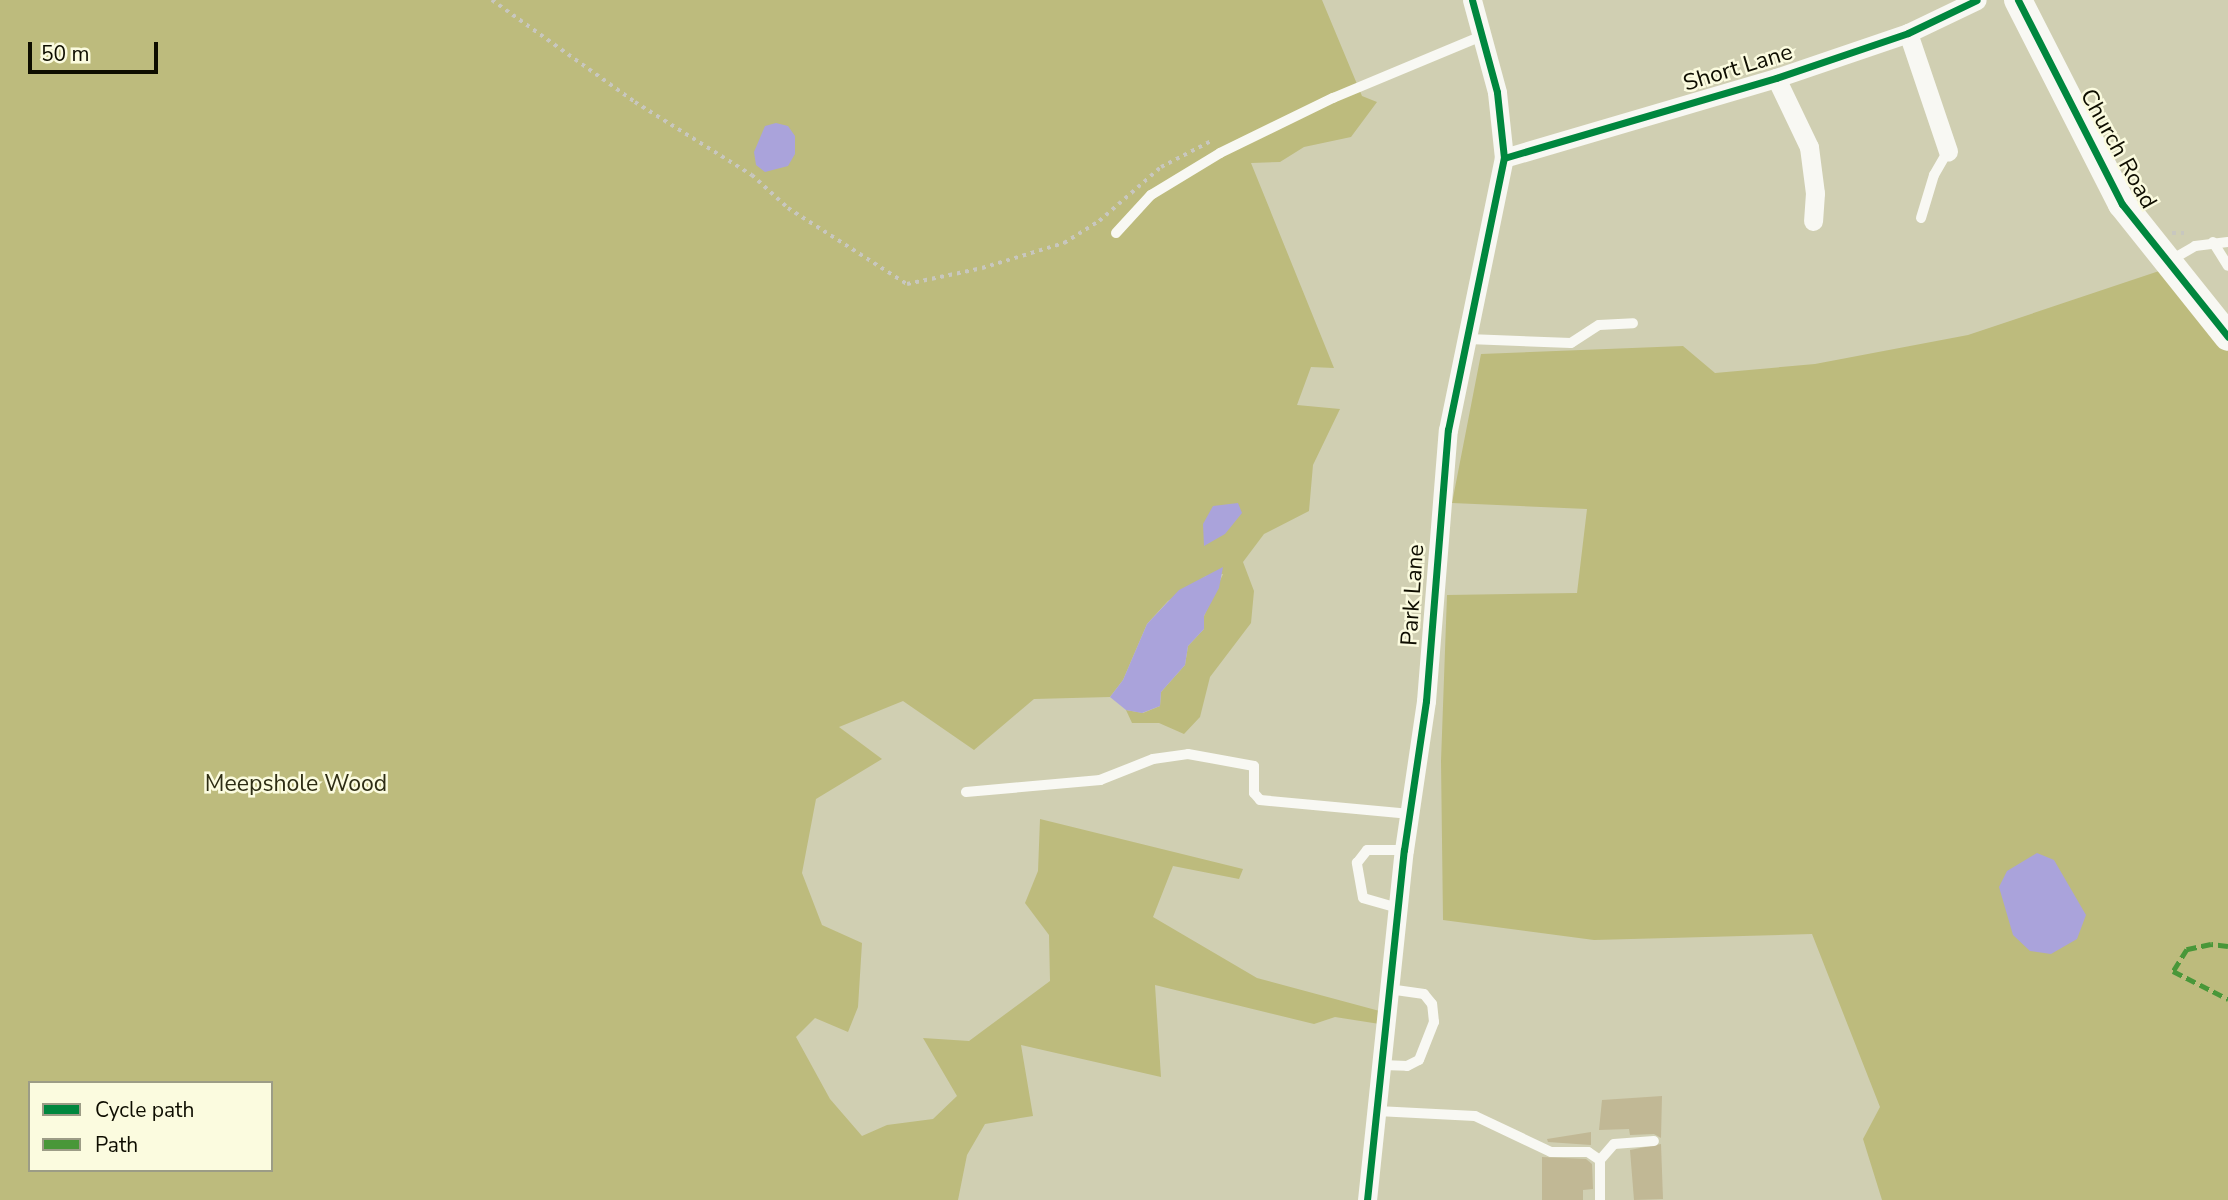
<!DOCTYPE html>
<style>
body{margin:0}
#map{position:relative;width:2228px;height:1200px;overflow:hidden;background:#d0cfb2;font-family:"Nunito Sans",sans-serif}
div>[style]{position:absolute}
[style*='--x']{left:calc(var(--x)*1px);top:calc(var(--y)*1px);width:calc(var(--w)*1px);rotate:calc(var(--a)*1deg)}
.green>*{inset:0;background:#bdbb7d}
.water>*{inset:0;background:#aaa3db}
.building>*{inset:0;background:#c1b895}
.path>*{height:3.5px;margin-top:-1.75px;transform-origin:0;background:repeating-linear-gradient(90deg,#c8c7bf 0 3.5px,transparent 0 8.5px)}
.lane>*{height:10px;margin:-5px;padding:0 5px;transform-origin:5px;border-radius:5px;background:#f8f8f3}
.street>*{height:19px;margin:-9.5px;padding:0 9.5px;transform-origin:9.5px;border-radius:9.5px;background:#f8f8f3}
.secondary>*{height:28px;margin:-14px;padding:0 14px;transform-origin:14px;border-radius:14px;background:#f8f8f3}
.quiet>*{height:5px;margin-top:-2.5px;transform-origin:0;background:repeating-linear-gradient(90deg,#499739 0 10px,transparent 0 15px)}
.cycleway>*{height:7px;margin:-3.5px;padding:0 3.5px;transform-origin:3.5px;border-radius:3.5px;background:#00873e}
span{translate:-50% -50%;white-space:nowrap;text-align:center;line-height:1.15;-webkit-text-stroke:5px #fbfbdf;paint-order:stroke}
.street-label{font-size:23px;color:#0e0d00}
.park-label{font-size:23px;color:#2d2c14}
.legend{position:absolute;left:28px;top:1081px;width:245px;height:91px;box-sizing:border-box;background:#fbfbdf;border:2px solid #9c9c86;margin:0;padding:9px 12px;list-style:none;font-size:21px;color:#0e0d00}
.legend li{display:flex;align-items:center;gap:14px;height:35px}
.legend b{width:35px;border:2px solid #9c9c86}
.scale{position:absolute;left:28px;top:42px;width:130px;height:32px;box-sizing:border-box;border:4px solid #0e0d00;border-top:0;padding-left:9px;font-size:21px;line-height:24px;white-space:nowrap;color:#0e0d00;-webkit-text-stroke:5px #fbfbdf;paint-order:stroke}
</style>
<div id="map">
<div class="green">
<i style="clip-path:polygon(evenodd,0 0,1322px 0,1362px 96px,1377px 102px,1351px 137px,1304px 147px,1280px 162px,1251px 163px,1334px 368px,1311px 367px,1297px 405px,1340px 409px,1313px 465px,1309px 511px,1264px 534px,1243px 562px,1254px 591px,1251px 623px,1210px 677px,1200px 717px,1184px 734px,1159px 723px,1132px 723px,1126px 710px,1143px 713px,1160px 706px,1161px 692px,1185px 665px,1188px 646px,1204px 629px,1204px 616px,1223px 574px,1206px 576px,1168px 601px,1147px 624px,1123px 680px,1110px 697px,1034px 699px,974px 750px,903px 701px,839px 727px,882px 759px,816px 799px,802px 873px,822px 925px,862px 943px,858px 1007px,848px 1032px,815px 1018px,796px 1037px,830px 1099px,862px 1136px,887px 1125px,933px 1119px,957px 1096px,923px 1038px,969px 1041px,1050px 981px,1049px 935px,1025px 903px,1038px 871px,1040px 819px,1243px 869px,1239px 879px,1173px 866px,1153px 917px,1257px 978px,1387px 1013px,1386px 1025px,1335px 1017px,1314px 1024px,1155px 985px,1161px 1077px,1021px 1045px,1033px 1116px,985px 1124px,967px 1155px,958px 1200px,0 1200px,0 0,30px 1083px,271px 1083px,271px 1170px,30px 1170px,30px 1083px)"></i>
<i style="clip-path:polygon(2183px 263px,2228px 321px,2228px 1200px,1882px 1200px,1863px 1139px,1880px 1107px,1812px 934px,1594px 940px,1443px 920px,1441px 761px,1447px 595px,1577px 593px,1587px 509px,1452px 503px,1481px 354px,1683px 346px,1715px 373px,1815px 364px,1968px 335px)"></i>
</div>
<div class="water">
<i style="clip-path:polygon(776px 123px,788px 126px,795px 136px,795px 154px,788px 166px,765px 172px,756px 165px,754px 152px,765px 126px)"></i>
<i style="clip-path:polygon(1238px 503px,1242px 513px,1225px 534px,1204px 546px,1203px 524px,1213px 506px)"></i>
<i style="clip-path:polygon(1223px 567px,1219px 588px,1204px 616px,1204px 629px,1188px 646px,1185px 665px,1161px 692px,1160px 706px,1142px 713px,1126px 710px,1110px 697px,1123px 680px,1147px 624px,1179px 590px)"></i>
<i style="clip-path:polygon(2037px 853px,2054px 860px,2086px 915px,2077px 939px,2051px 954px,2030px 951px,2013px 935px,1999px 887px,2007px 871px)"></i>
</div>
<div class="building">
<i style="clip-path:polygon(1662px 1096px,1661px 1138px,1654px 1134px,1630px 1135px,1629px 1129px,1599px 1130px,1602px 1100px)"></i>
<i style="clip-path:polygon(1591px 1132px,1591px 1145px,1548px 1142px,1547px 1139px)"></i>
<i style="clip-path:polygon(1661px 1144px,1663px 1199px,1634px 1200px,1630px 1150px)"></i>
<i style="clip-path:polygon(1542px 1157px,1586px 1159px,1592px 1164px,1593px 1189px,1583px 1190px,1583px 1200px,1542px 1200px)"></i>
</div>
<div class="path">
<i style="--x:492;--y:0;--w:176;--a:35.5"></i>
<i style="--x:635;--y:102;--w:138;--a:32"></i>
<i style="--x:752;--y:175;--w:49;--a:42.5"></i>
<i style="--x:788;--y:208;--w:141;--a:32.6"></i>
<i style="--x:907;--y:284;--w:77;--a:-12"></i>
<i style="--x:982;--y:268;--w:86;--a:-17"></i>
<i style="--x:1064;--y:243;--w:41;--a:-32.2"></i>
<i style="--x:1099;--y:221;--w:82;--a:-41.1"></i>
<i style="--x:1161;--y:167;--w:59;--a:-27.4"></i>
<i style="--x:2172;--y:233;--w:16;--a:0"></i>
</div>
<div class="lane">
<i style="--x:1921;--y:218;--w:45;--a:-73.2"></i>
<i style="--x:1934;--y:175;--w:28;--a:-60"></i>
<i style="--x:1116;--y:233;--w:52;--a:-47.4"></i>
<i style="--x:1151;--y:195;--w:81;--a:-31.3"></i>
<i style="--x:1220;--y:153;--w:126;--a:-26"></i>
<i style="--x:1333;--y:98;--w:164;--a:-22.6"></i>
<i style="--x:2213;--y:242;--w:28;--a:58"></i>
<i style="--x:2171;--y:260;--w:28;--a:-30"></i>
<i style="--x:2195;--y:246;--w:33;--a:-7"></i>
<i style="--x:1468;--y:339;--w:103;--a:2.2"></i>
<i style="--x:1571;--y:343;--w:33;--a:-33"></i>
<i style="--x:1599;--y:325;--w:34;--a:-3"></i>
<i style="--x:966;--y:792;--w:135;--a:-5.1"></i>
<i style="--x:1100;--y:780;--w:57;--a:-21.6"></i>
<i style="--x:1153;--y:759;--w:35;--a:-8"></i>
<i style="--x:1188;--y:754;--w:67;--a:10.3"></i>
<i style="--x:1254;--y:766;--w:27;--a:90"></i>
<i style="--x:1254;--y:793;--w:9;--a:49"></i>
<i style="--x:1260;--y:800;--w:151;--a:5.3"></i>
<i style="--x:1398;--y:908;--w:36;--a:-164"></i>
<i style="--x:1363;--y:898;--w:36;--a:-100"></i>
<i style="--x:1357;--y:863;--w:16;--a:-52"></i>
<i style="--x:1367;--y:850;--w:37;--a:0"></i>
<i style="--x:1382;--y:1065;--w:25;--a:2"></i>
<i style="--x:1407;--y:1066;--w:13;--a:-27"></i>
<i style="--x:1419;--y:1060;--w:41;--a:-68.5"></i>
<i style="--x:1434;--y:1022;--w:18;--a:-96"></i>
<i style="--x:1432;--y:1004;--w:13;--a:-129"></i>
<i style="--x:1424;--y:994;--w:34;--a:-172"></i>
<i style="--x:1377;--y:1111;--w:98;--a:2.9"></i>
<i style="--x:1475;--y:1116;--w:84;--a:25.3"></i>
<i style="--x:1551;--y:1152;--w:37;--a:0"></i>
<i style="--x:1588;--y:1152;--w:14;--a:34"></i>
<i style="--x:1600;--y:1160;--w:40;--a:90"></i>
<i style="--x:1600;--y:1160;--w:21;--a:-49"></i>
<i style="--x:1614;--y:1144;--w:40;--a:-4.3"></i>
</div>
<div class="street">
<i style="--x:1908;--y:33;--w:125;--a:71.3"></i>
<i style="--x:1776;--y:78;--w:76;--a:64.4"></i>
<i style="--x:1809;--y:147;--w:46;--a:82.6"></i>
<i style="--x:1815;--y:193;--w:28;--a:94"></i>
<i style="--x:1504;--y:158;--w:284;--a:-16.4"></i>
<i style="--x:1776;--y:78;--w:139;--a:-18.8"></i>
<i style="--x:1908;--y:33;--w:76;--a:-25.6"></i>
<i style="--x:1367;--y:1200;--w:352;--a:-84"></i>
<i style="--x:1404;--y:850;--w:151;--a:-81.6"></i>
<i style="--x:1426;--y:701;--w:272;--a:-85.4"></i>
<i style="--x:1448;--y:430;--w:278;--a:-78.4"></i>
<i style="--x:1504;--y:158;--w:66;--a:-96.1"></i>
<i style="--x:1497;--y:92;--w:95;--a:-105.2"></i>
</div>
<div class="secondary">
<i style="--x:2018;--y:0;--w:229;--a:63"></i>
<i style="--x:2122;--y:204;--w:170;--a:51.4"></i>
</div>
<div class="quiet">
<i style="--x:2228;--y:946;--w:17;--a:-173"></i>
<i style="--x:2211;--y:944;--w:25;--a:168"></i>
<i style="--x:2187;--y:949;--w:26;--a:122"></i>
<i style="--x:2173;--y:971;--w:62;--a:27"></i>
</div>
<div class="cycleway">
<i style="--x:2018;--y:0;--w:229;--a:63"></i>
<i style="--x:2122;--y:204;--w:170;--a:51.4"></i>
<i style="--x:1504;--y:158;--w:284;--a:-16.4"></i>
<i style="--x:1776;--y:78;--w:139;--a:-18.8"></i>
<i style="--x:1908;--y:33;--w:76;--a:-25.6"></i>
<i style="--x:1367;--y:1200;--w:352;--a:-84"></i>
<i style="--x:1404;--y:850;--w:151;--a:-81.6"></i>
<i style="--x:1426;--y:701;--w:272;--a:-85.4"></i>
<i style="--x:1448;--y:430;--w:278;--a:-78.4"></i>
<i style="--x:1504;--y:158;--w:66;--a:-96.1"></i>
<i style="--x:1497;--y:92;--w:95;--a:-105.2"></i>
</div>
<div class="street-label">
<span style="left:1738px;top:68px;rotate:-17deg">Short Lane</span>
<span style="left:2118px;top:149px;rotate:61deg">Church Road</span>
<span style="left:1413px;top:595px;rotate:-86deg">Park Lane</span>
</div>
<div class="park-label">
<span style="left:296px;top:784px">Meepshole Wood</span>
</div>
<ul class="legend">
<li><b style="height:9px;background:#00873e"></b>Cycle path</li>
<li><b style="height:9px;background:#499739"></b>Path</li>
</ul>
<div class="scale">50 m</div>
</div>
